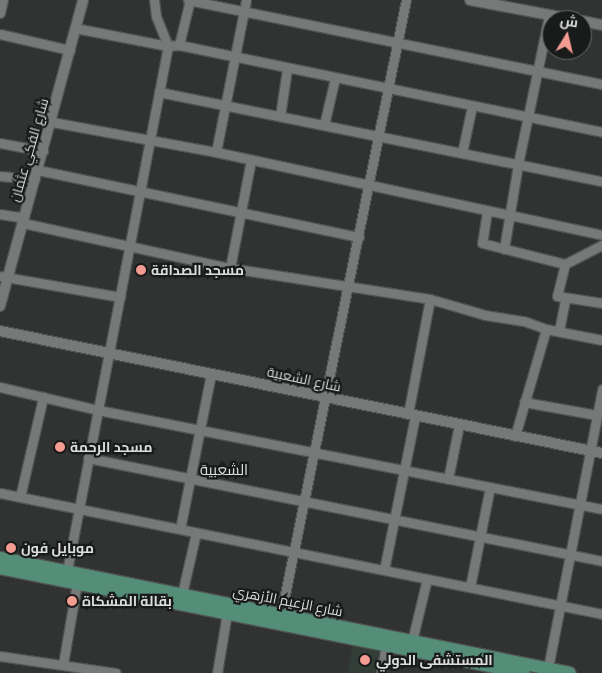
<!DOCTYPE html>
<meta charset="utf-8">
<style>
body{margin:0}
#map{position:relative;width:602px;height:673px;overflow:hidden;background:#303332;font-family:"IBM Plex Serif",Cairo,serif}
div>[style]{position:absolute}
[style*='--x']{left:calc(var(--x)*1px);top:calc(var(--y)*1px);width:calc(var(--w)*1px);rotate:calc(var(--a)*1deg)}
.built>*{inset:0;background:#333d38}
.roads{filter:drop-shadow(1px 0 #4f5250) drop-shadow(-1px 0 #4f5250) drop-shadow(0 1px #4f5250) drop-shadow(0 -1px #4f5250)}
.minor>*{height:9px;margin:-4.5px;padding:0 4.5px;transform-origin:4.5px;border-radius:4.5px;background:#757977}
.tertiary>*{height:10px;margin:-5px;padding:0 5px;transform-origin:5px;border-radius:5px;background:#757977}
.primary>*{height:12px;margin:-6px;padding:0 6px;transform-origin:6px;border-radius:6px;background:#558e78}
.dots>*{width:14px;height:14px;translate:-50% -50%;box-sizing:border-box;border:2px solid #191b1a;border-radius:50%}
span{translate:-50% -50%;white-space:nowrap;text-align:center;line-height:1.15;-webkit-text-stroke:4.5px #191b1a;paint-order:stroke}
.street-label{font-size:14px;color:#dcdedd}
.poi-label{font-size:14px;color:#dcdedd;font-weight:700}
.left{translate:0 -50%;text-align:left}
.neighbourhood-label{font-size:15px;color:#dbe0de}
.north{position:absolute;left:542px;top:10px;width:50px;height:50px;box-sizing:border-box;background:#191b1a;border:1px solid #676968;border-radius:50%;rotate:9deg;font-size:14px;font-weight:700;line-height:20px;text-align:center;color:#dcdedd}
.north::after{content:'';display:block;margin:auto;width:18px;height:22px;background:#f59c92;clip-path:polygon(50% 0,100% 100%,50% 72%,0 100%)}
</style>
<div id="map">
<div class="built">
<i style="clip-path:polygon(353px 640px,383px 646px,378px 673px,348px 673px)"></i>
</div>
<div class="roads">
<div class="minor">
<i style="--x:188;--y:0;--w:422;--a:11.5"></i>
<i style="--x:0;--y:13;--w:13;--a:-77"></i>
<i style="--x:75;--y:28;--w:95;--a:11"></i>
<i style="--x:168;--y:46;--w:11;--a:-5"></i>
<i style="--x:179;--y:45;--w:432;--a:11.6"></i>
<i style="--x:0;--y:34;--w:72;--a:12.9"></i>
<i style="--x:179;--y:45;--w:46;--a:-76.3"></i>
<i style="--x:159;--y:92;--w:452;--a:11.4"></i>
<i style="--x:280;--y:116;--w:48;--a:-81.5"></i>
<i style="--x:52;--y:122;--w:167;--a:10.4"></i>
<i style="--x:216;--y:152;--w:395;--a:12.1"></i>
<i style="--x:324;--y:125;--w:48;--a:-76.8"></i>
<i style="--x:0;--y:143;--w:44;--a:10.5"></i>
<i style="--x:216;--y:152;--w:155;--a:-78.8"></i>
<i style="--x:462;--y:153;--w:48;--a:-78"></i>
<i style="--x:38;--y:170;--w:328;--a:11.8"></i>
<i style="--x:0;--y:176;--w:35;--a:5"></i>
<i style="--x:487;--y:212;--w:31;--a:99"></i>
<i style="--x:482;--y:243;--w:86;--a:14.2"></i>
<i style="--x:565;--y:264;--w:42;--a:-27.2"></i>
<i style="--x:0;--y:214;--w:24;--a:9"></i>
<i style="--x:23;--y:223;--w:212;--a:12.3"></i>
<i style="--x:230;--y:268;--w:202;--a:8.8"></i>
<i style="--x:430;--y:299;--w:57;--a:16.2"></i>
<i style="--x:485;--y:315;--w:39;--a:9"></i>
<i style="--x:524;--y:321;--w:23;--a:20"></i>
<i style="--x:546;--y:329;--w:57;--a:11.1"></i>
<i style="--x:504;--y:249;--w:86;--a:-80.6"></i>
<i style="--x:518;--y:164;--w:152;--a:-78.2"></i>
<i style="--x:565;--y:264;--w:33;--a:104"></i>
<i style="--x:557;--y:296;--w:46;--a:8.8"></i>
<i style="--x:230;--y:268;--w:110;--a:-79"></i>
<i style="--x:0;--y:276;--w:122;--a:9.9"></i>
<i style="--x:559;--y:331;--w:33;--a:-79"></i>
<i style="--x:0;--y:387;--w:101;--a:13.2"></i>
<i style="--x:98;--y:410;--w:514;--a:11.11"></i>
<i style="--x:524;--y:402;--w:74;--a:10.1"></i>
<i style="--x:408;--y:414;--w:117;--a:-79.2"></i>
<i style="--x:515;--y:436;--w:111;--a:-73.8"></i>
<i style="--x:88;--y:458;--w:524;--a:11.33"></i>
<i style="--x:448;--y:479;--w:55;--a:-78.5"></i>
<i style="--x:0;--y:493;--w:614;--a:11.36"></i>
<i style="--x:20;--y:497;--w:103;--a:-77"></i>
<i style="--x:180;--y:529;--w:158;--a:-78.7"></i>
<i style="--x:384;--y:570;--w:157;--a:-78.6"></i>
<i style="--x:67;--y:571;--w:535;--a:-79.11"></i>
<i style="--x:168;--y:46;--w:32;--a:-112"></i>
<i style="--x:156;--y:16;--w:16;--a:-97"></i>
<i style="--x:470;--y:587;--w:102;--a:-78.7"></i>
<i style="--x:182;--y:594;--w:63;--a:-77.1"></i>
<i style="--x:281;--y:614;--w:627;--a:-78.49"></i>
<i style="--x:412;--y:641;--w:64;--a:-76.4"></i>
<i style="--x:0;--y:656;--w:117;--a:8.3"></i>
<i style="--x:63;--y:664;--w:82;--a:-80.2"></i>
<i style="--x:548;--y:668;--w:284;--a:-79"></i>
<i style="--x:217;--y:673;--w:61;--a:-80.5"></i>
<i style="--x:381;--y:673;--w:28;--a:-80"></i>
</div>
<div class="tertiary">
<i style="--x:470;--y:0;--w:109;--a:10.6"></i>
<i style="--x:582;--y:21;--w:20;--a:11"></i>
<i style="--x:0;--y:306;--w:317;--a:-74.8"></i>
<i style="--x:0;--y:331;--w:614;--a:11.46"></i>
</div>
<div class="primary">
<i style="--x:0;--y:558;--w:581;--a:11.41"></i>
<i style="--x:0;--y:568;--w:534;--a:11.33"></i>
</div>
</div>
<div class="dots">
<i style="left:141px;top:270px;background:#f59c92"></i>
<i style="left:60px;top:447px;background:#f59c92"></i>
<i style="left:11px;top:548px;background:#f59c92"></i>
<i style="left:72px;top:601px;background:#f59c92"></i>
<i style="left:365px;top:660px;background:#f59c92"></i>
</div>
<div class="street-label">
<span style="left:29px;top:150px;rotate:-74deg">شارع الفكي عثمان</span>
<span style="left:304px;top:379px;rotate:12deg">شارع الشعبية</span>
<span style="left:288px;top:601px;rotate:11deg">شارع الزعيم الأزهري</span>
</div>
<div class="poi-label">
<span class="left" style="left:151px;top:270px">مسجد الصداقة</span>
<span class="left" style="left:70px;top:447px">مسجد الرحمة</span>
<span class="left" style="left:21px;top:548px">موبايل فون</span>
<span class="left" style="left:82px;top:601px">بقالة المشكاة</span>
<span class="left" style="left:376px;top:660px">المستشفى الدولي</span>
</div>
<div class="neighbourhood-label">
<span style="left:224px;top:470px">الشعبية</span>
</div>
<div class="north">ش</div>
</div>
